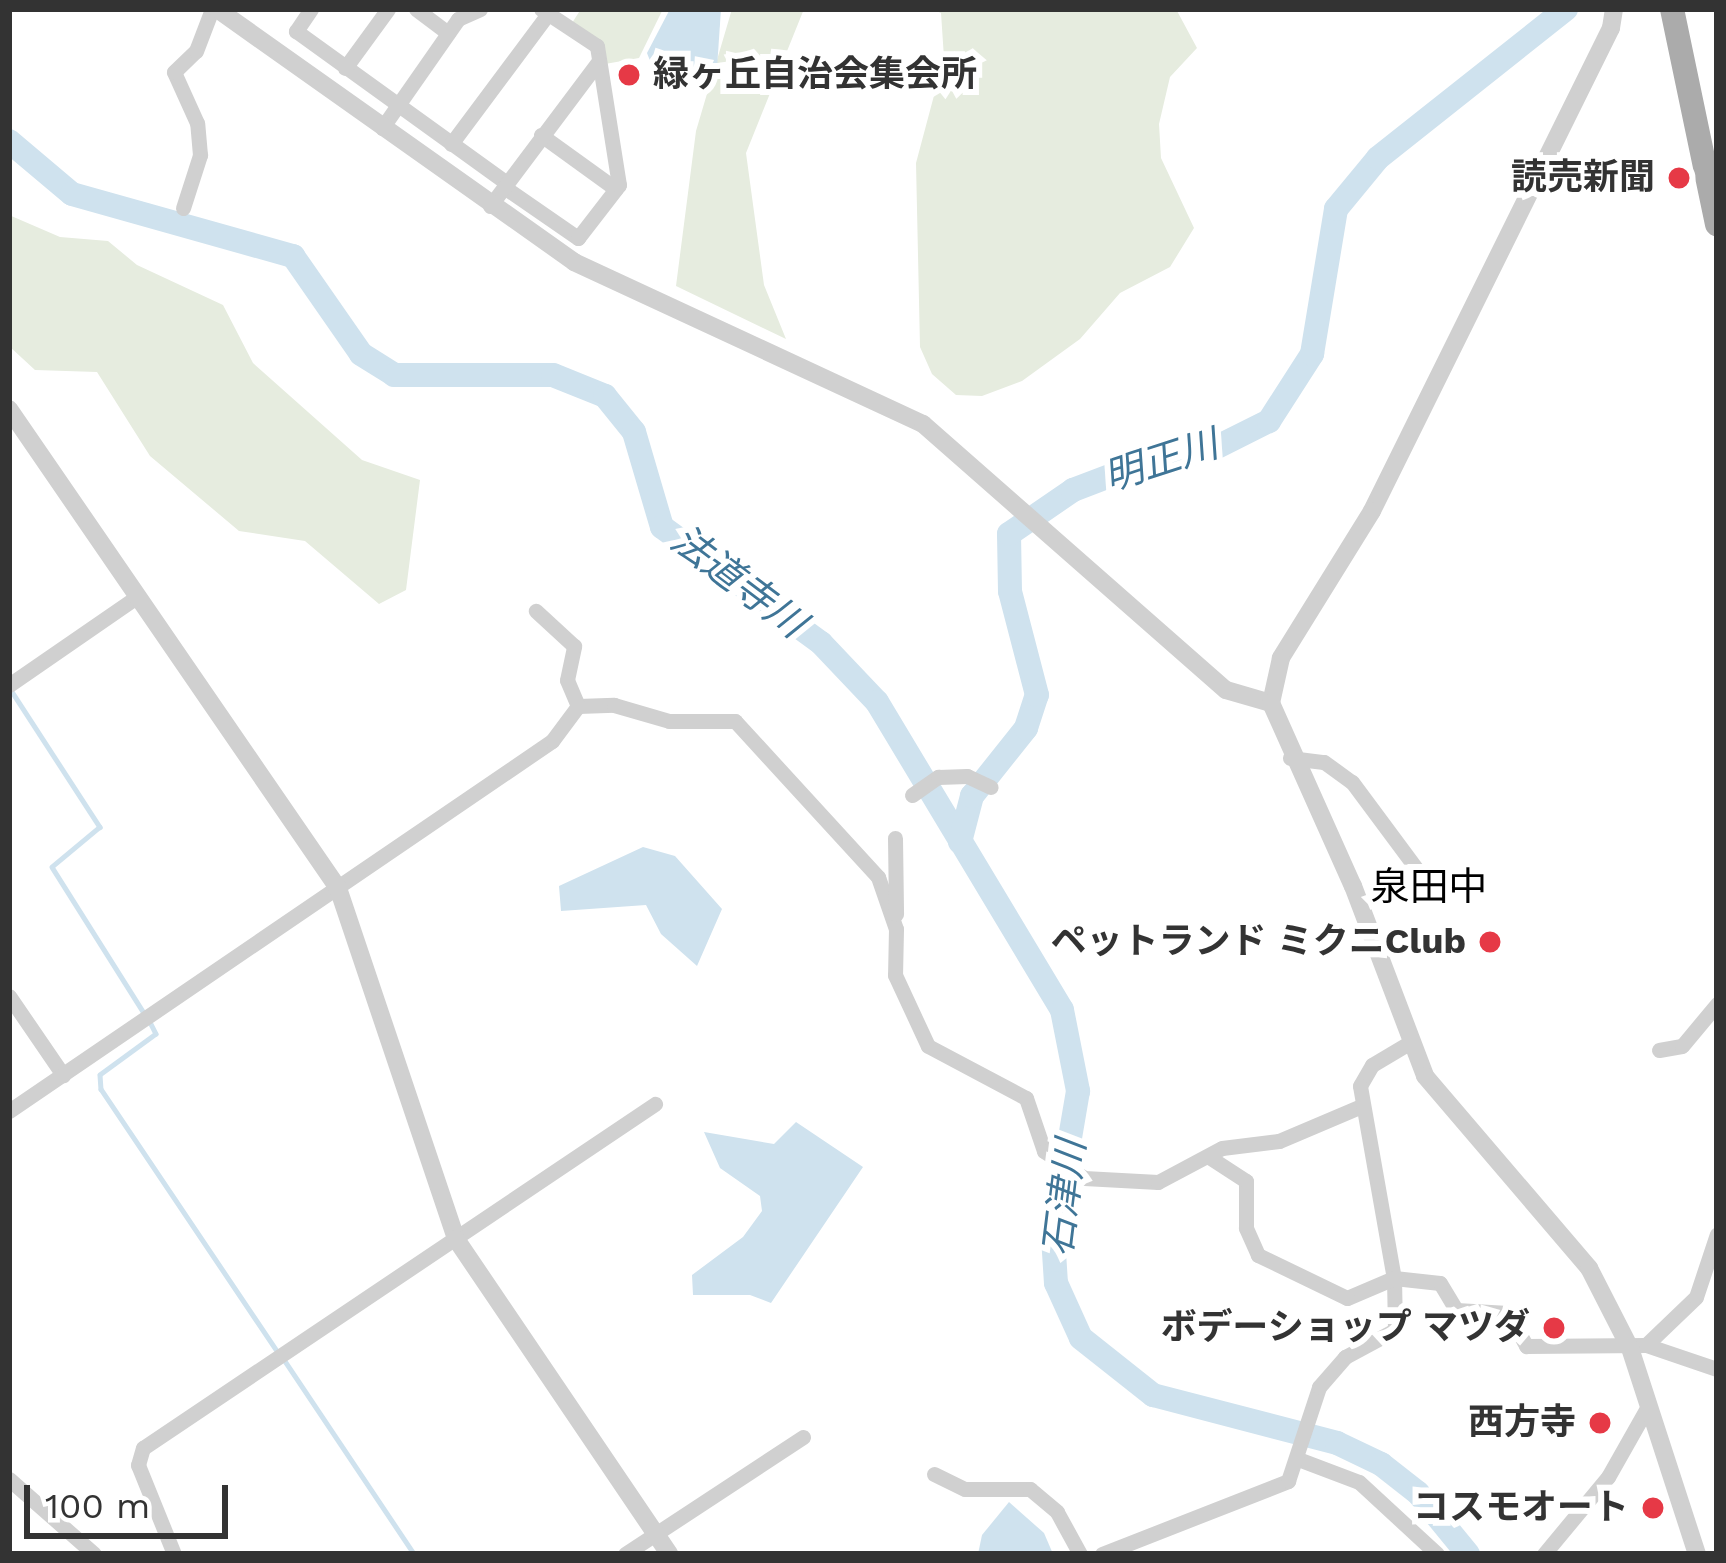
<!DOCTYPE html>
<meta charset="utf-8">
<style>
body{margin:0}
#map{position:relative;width:1726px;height:1563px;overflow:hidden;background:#fff;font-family:"Work Sans","Noto Sans JP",sans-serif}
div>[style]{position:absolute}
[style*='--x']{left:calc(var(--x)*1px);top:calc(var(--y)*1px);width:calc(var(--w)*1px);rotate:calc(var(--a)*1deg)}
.green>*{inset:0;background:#e6ecdf}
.water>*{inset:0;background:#cfe2ee}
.stream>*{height:4.5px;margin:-2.25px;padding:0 2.25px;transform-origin:2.25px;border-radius:2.25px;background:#cfe2ee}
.river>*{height:24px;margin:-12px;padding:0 12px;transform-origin:12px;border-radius:12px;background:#cfe2ee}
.minor>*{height:15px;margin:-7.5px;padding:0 7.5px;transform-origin:7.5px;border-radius:7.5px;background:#d0d0d0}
.tertiary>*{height:18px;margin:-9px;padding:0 9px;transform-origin:9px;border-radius:9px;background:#d0d0d0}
.primary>*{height:24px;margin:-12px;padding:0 12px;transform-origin:12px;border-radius:12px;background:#ababab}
.dots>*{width:33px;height:33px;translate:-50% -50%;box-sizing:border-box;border:6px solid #fff;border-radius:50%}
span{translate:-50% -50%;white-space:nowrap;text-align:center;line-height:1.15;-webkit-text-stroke:12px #fff;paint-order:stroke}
.poi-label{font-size:36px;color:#333;font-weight:700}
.left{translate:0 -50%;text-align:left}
.right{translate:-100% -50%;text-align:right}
.water-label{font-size:39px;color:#3f7597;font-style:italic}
.neighbourhood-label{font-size:39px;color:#000}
.frame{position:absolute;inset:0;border:12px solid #333;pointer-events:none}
.scale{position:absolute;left:24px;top:1485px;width:204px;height:54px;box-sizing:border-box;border:6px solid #333;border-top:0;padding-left:15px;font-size:36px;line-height:42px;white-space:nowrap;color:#333;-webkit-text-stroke:9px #fff;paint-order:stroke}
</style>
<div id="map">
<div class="green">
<i style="clip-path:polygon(581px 9px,663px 9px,639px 58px,605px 64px,572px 23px)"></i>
<i style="clip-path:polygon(732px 9px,804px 9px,746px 153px,764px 285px,786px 339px,676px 286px,696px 131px)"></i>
<i style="clip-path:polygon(932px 9px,1176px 9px,1197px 48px,1170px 77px,1159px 124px,1161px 158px,1194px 228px,1170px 267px,1120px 293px,1080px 339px,1022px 381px,982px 396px,956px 395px,932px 374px,920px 347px,916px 163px,944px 58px,941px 13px)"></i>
<i style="clip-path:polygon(9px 215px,60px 237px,108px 241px,137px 265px,223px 305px,253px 363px,362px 460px,420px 480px,406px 590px,379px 604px,305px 541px,239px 531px,150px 456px,97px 372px,35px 370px,9px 346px)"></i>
</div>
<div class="water">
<i style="clip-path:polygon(670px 9px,721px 9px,716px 83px,652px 66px,647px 53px)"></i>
<i style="clip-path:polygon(643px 847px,675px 856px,722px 909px,697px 966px,661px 934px,646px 905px,561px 911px,559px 886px)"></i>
<i style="clip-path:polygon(796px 1122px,863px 1167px,771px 1303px,750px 1295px,693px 1295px,692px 1275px,743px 1237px,762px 1211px,760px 1196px,720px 1168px,704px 1132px,774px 1144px)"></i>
<i style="clip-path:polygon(1009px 1502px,1044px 1533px,1053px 1554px,978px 1554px,982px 1535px)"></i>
</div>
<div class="stream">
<i style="--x:9;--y:687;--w:167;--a:57"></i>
<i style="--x:100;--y:827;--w:62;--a:140.2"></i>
<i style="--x:52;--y:867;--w:173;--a:57.8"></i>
<i style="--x:150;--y:1022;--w:13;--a:63"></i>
<i style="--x:156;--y:1034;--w:69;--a:143.8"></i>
<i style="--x:100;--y:1075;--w:14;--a:86"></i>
<i style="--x:101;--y:1089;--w:317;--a:56.1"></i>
<i style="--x:285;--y:1361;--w:232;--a:56.2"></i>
</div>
<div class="river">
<i style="--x:9;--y:141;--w:82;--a:40.1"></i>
<i style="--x:72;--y:194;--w:230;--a:15.7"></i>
<i style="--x:293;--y:256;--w:119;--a:55.2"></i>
<i style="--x:361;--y:354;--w:39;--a:32"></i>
<i style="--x:394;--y:375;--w:159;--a:0"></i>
<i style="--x:553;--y:375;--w:56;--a:22"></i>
<i style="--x:605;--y:396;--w:46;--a:51.1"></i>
<i style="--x:634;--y:432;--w:99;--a:73.6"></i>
<i style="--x:662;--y:527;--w:197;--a:36.1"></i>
<i style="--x:821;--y:643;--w:81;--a:46.5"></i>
<i style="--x:877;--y:702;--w:359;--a:59"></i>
<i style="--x:1062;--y:1010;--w:83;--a:78.8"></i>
<i style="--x:1078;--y:1091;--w:148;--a:99.7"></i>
<i style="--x:1053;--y:1237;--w:46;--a:86.3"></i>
<i style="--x:1056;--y:1283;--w:60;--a:65.6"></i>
<i style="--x:1081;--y:1338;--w:92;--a:38.4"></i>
<i style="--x:1153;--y:1395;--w:190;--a:14.6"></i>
<i style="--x:1337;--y:1443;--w:49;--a:25.5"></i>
<i style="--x:1381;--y:1464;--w:47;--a:38.1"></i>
<i style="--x:1418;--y:1493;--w:79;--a:50.7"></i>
<i style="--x:960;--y:842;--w:48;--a:-75.4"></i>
<i style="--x:972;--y:796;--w:87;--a:-51.5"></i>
<i style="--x:1026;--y:728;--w:35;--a:-72"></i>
<i style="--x:1037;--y:695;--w:107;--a:-104.6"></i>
<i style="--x:1010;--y:591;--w:57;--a:-91"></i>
<i style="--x:1009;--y:534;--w:78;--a:-34.5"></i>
<i style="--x:1073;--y:490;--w:67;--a:-20.9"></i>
<i style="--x:1136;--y:466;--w:77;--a:-12"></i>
<i style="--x:1211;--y:450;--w:65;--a:-26.6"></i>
<i style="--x:1269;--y:421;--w:80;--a:-57.3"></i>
<i style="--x:1312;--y:354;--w:147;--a:-80.6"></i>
<i style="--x:1336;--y:209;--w:66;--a:-50.5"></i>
<i style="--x:1378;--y:158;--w:240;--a:-38.4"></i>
</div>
<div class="minor">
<i style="--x:311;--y:9;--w:27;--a:124"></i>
<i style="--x:296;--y:31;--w:260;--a:35.8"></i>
<i style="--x:416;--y:9;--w:40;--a:37"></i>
<i style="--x:345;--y:68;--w:73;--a:-53.9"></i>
<i style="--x:382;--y:128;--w:133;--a:-55.1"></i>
<i style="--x:458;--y:19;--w:24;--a:-24"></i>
<i style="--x:541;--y:135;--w:92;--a:35.8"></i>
<i style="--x:451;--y:144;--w:162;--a:-53.3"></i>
<i style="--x:504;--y:187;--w:90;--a:34.6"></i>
<i style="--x:578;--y:238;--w:67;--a:-52.3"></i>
<i style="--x:619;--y:185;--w:141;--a:-99"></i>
<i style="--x:597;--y:46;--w:67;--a:-146.5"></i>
<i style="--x:490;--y:206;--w:181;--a:-53.1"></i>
<i style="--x:183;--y:208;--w:56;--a:-72.2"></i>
<i style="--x:200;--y:155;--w:32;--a:-95"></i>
<i style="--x:197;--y:123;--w:56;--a:-114.3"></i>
<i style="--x:174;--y:72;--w:30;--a:-44"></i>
<i style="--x:196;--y:51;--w:45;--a:-69.1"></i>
<i style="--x:9;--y:685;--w:153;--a:-34.6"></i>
<i style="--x:578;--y:706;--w:36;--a:-2"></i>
<i style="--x:614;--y:705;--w:57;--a:16.2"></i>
<i style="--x:669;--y:721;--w:66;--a:0"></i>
<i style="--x:735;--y:721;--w:212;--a:47.5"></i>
<i style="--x:878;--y:877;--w:55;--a:70.9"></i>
<i style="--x:896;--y:929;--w:46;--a:91.2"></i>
<i style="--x:895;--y:975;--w:78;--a:65.1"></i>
<i style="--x:928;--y:1046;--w:111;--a:28"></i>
<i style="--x:1026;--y:1098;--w:56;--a:71.2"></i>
<i style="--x:1044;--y:1151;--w:48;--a:34"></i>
<i style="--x:1084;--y:1178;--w:74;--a:3.1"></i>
<i style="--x:1158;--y:1182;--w:72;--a:-28"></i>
<i style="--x:1222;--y:1148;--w:57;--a:-7"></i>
<i style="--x:1279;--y:1141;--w:87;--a:-23"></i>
<i style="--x:1290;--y:758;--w:34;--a:7"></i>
<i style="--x:1324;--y:762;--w:34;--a:36"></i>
<i style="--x:1352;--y:782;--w:116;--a:53.4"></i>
<i style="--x:912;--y:795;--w:32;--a:-35"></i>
<i style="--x:938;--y:777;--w:29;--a:-2"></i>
<i style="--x:967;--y:776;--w:26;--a:25"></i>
<i style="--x:895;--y:838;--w:76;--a:89.2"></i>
<i style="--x:1377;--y:952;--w:62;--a:-13.1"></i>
<i style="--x:9;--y:996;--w:96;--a:55.6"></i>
<i style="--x:1409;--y:1043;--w:43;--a:149.3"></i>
<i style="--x:1372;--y:1065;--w:24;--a:120"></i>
<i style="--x:1360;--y:1086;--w:195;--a:80"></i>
<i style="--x:1394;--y:1278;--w:46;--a:6.2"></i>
<i style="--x:1440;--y:1283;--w:31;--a:59"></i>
<i style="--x:1456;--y:1310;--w:52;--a:3.3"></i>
<i style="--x:1508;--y:1313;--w:38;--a:61"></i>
<i style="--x:1526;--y:1346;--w:120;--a:-0.5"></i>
<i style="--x:1646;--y:1345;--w:75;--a:18.7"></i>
<i style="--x:1659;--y:1050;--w:23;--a:-10"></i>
<i style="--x:1682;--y:1046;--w:55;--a:-50.2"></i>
<i style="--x:9;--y:1111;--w:657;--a:-34.27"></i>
<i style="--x:552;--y:741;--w:44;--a:-53.4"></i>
<i style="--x:578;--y:706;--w:28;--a:-113"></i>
<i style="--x:567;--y:680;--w:35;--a:-78"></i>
<i style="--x:574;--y:646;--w:52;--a:-137.4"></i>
<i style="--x:1646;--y:1345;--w:69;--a:-43.8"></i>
<i style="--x:1696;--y:1297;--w:66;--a:-71.6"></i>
<i style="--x:1298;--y:1459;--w:65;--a:20.7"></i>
<i style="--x:1359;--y:1482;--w:106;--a:42.7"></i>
<i style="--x:934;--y:1474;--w:34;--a:26"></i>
<i style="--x:965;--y:1489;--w:65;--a:0"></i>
<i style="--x:1030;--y:1489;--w:35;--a:40"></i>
<i style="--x:1057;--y:1512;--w:48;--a:61.3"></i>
<i style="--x:9;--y:1479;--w:113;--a:41.4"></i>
<i style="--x:174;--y:1554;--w:96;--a:-112"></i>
<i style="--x:138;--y:1465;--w:18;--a:-74"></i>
<i style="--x:143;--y:1448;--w:617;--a:-33.9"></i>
<i style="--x:625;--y:1554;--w:213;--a:-33.3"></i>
<i style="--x:1102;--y:1554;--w:200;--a:-21.4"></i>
<i style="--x:1288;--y:1481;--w:99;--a:-71.7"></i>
<i style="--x:1319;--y:1387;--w:40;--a:-49"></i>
<i style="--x:1345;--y:1357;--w:57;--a:-28.4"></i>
<i style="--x:1395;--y:1330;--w:52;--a:-91.1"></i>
<i style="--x:1394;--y:1278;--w:51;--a:156.9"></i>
<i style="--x:1347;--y:1298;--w:99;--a:-154.2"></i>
<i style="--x:1258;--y:1255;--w:30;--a:-114"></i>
<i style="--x:1246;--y:1228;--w:47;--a:-90"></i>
<i style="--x:1246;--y:1181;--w:44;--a:-147"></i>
<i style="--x:1544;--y:1554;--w:100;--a:-50.3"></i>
<i style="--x:1608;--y:1477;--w:79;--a:-60.5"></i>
</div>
<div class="tertiary">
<i style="--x:217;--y:9;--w:438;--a:35.3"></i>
<i style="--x:574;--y:262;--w:385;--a:24.9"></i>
<i style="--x:923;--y:424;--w:403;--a:41.3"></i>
<i style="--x:1226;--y:690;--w:47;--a:16.1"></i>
<i style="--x:1614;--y:9;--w:19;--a:99"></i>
<i style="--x:1611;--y:28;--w:539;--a:116.33"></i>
<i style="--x:1372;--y:511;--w:173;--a:121.8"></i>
<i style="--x:1281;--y:658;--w:46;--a:102.5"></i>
<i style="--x:1271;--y:703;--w:201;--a:65.9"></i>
<i style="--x:1353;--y:886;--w:203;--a:69.2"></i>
<i style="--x:1425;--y:1076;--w:253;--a:49.5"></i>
<i style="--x:1589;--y:1268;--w:90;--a:62.9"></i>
<i style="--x:1630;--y:1348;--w:217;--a:72"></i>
<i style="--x:9;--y:409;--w:581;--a:55.52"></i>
<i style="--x:338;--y:888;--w:370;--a:71.4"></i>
<i style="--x:456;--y:1239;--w:380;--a:55.9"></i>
</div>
<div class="primary">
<i style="--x:1672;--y:9;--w:220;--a:78.2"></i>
</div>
<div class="dots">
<i style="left:629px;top:75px;background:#e63946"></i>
<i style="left:1679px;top:178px;background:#e63946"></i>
<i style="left:1490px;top:942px;background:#e63946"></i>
<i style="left:1554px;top:1328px;background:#e63946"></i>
<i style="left:1600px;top:1423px;background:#e63946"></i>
<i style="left:1653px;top:1508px;background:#e63946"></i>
</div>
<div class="poi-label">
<span class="left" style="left:653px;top:75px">緑ヶ丘自治会集会所</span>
<span class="right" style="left:1655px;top:178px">読売新聞</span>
<span class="right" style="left:1466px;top:942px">ペットランド ミクニClub</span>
<span class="right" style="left:1530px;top:1328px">ボデーショップ マツダ</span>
<span class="right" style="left:1576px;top:1423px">西方寺</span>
<span class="right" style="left:1629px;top:1508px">コスモオート</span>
</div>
<div class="water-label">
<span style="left:1161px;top:461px;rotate:-18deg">明正川</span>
<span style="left:738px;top:582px;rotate:37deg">法道寺川</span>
<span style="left:1065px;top:1198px;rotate:-83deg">石津川</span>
</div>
<div class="neighbourhood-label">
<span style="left:1429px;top:887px">泉田中</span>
</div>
<div class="frame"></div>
<div class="scale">100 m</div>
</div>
